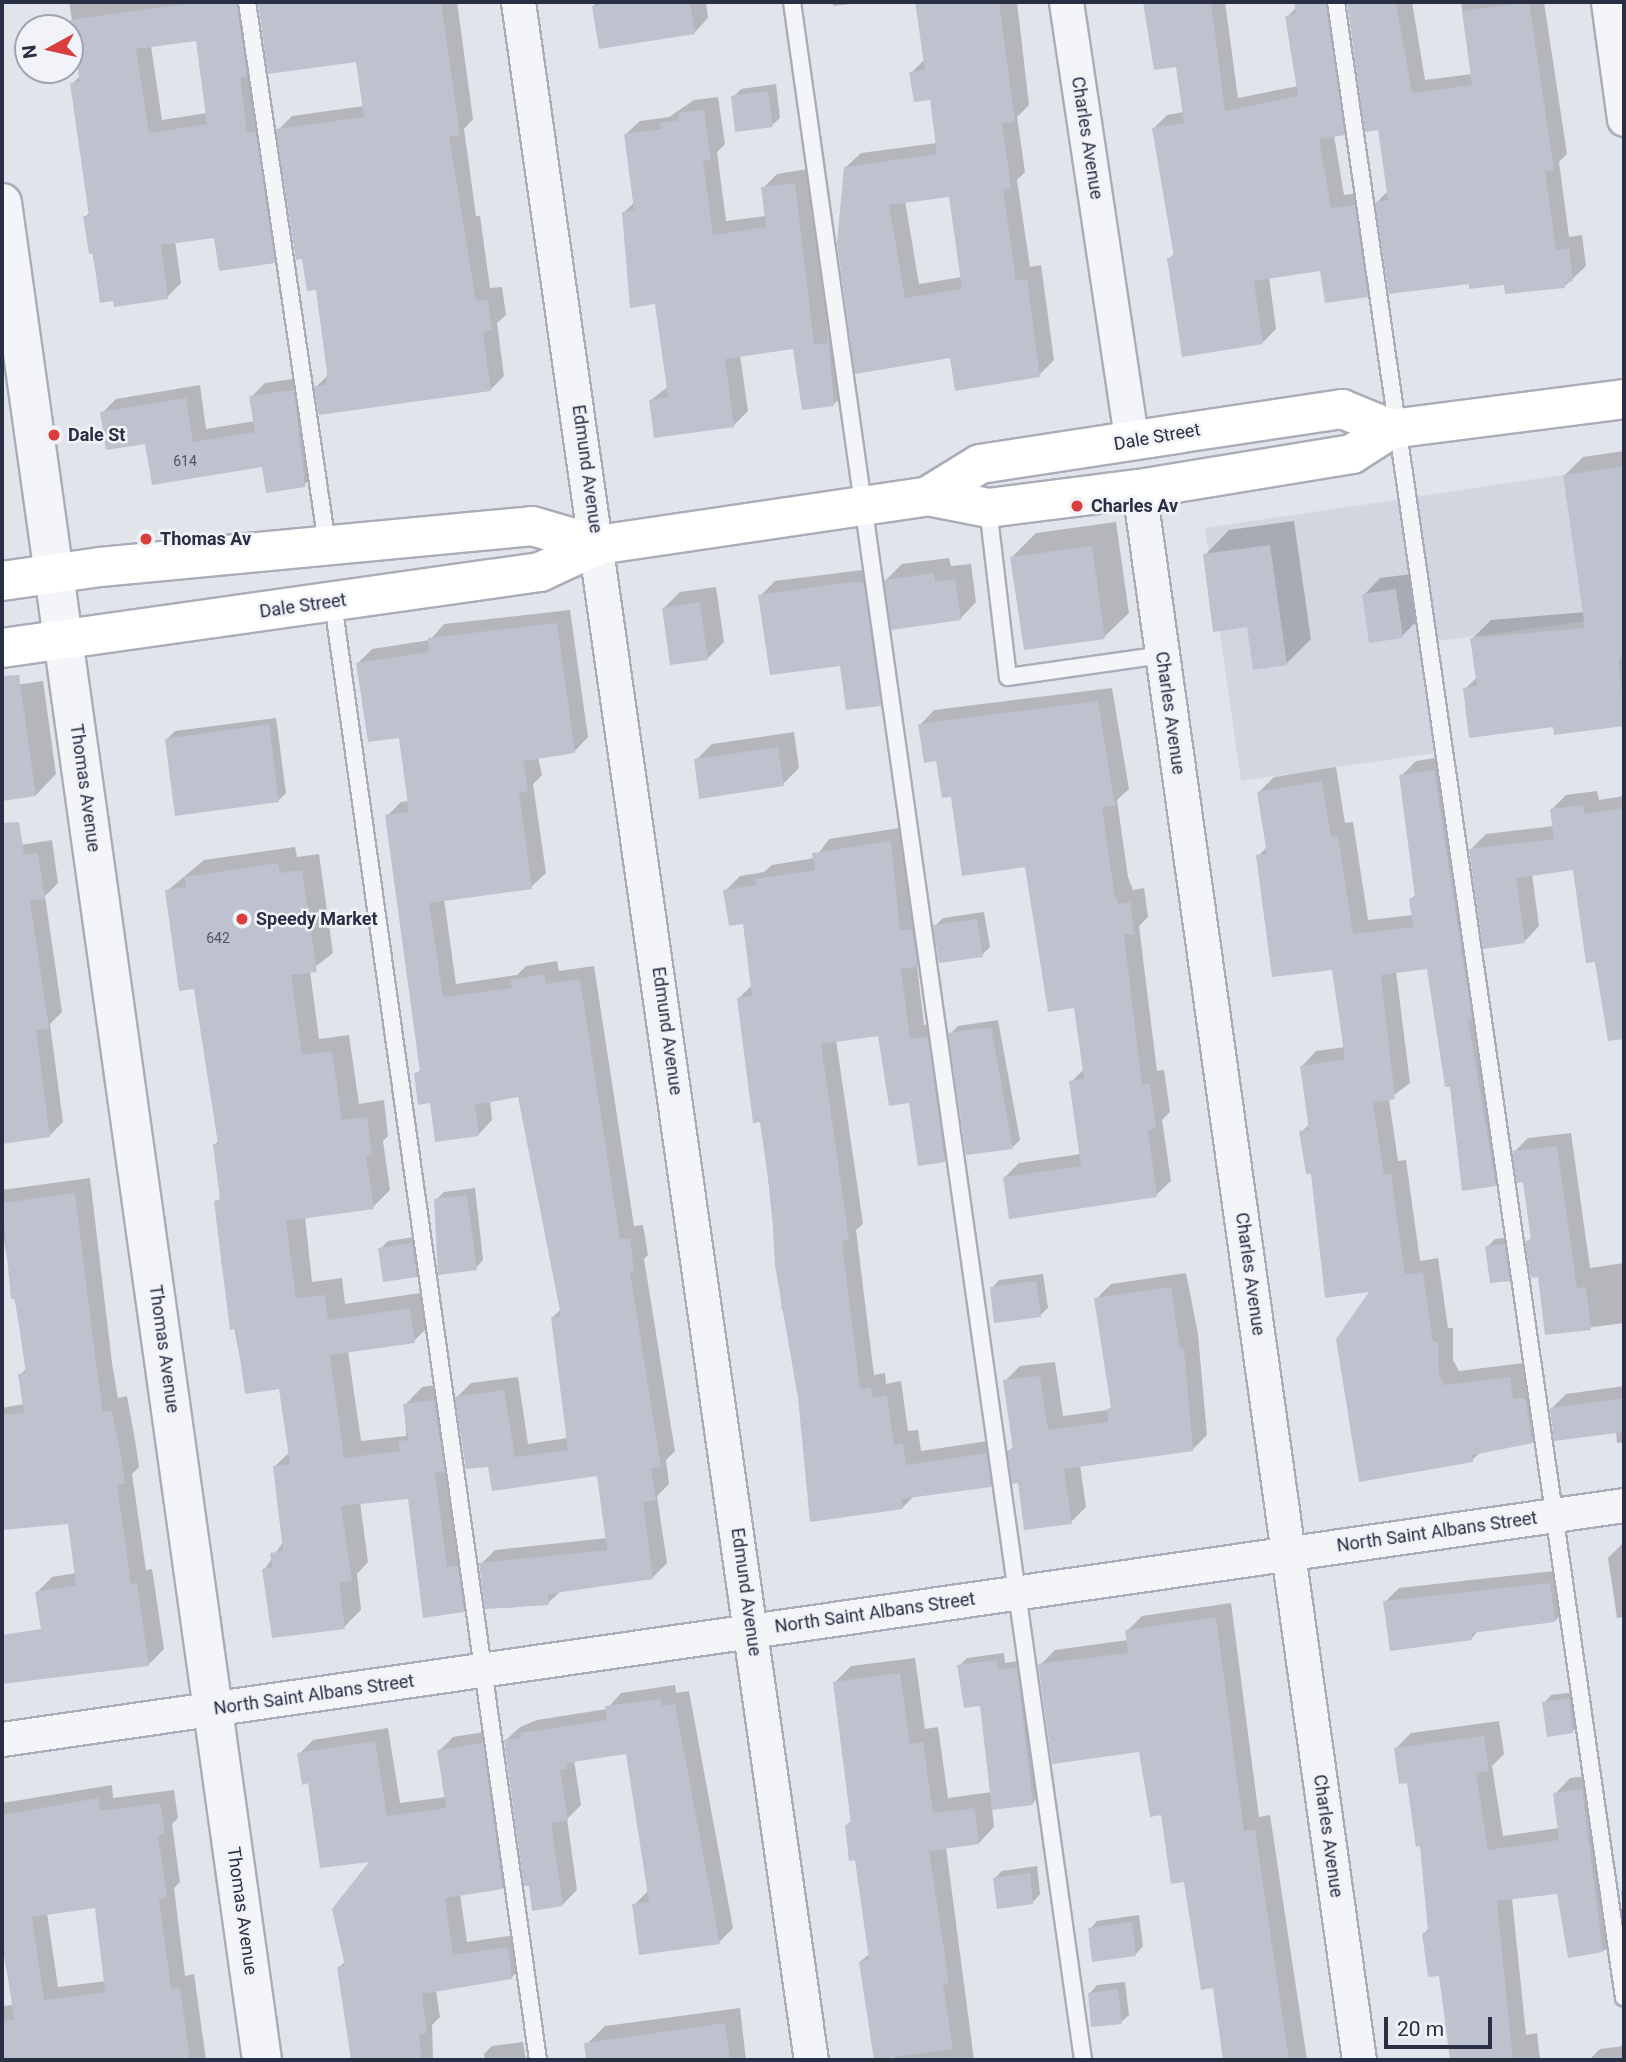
<!DOCTYPE html>
<style>
body{margin:0}
#map{position:relative;width:1626px;height:2062px;overflow:hidden;background:#e1e4eb;font-family:Roboto,sans-serif}
div>[style]{position:absolute}
[style*='--x']{left:calc(var(--x)*1px);top:calc(var(--y)*1px);width:calc(var(--w)*1px);rotate:calc(var(--a)*1deg)}
.built>*{inset:0;background:#d3d6e0}
.shadow>*{inset:0;background:#0003}
.building>*{inset:0;background:#bec2ce}
.roads{filter:drop-shadow(2px 0 #aaadb9) drop-shadow(-2px 0 #aaadb9) drop-shadow(0 2px #aaadb9) drop-shadow(0 -2px #aaadb9)}
.service>*{height:16px;margin:-8px;padding:0 8px;transform-origin:8px;border-radius:8px;background:#f4f5f9}
.minor>*{height:33px;margin:-16.5px;padding:0 16.5px;transform-origin:16.5px;border-radius:16.5px;background:#f4f5f9}
.tertiary>*{height:38px;margin:-19px;padding:0 19px;transform-origin:19px;border-radius:19px;background:#f4f5f9}
.secondary>*{height:38px;margin:-19px;padding:0 19px;transform-origin:19px;border-radius:19px;background:#fff}
.dots>*{width:19px;height:19px;translate:-50% -50%;box-sizing:border-box;border:4px solid #f1f3f8;border-radius:50%}
span{translate:-50% -50%;white-space:nowrap;text-align:center;line-height:1.15;-webkit-text-stroke:5px #f1f3f8;paint-order:stroke}
.number-label{font-size:14px;color:#4e5366}
.number-label span{-webkit-text-stroke-width:0}
.street-label{font-size:18px;color:#282e44}
.poi-label{font-size:18px;color:#282e44;font-weight:700}
.left{translate:0 -50%;text-align:left}
.frame{position:absolute;inset:0;border:4px solid #282e44;pointer-events:none}
.north{position:absolute;left:14px;top:14px;width:70px;height:70px;box-sizing:border-box;background:#f1f3f8;border:2px solid #a1a4b0;border-radius:50%;rotate:262deg;font-size:19px;font-weight:700;line-height:28px;text-align:center;color:#282e44}
.north::after{content:'';display:block;margin:auto;width:24px;height:32px;background:#d93d3d;clip-path:polygon(50% 0,100% 100%,50% 72%,0 100%)}
.scale{position:absolute;left:1384px;top:2017px;width:108px;height:32px;box-sizing:border-box;border:4px solid #282e44;border-top:0;padding-left:9px;font-size:21px;line-height:24px;white-space:nowrap;color:#282e44;-webkit-text-stroke:5px #f1f3f8;paint-order:stroke}
</style>
<div id="map">
<div class="built">
<i style="clip-path:polygon(1624px 466px,1624px 616px,1424px 643px,1436px 753px,1241px 781px,1205px 528px)"></i>
</div>
<div class="shadow">
<i style="clip-path:polygon(evenodd,69px 2px,253px 2px,288px 247px,274px 261px,216px 236px,175px 241px,181px 283px,167px 297px,102px 301px,85px 217px,90px 212px,72px 84px,81px 75px,69px 2px,197px 39px,207px 113px,162px 120px,151px 46px,197px 39px)"></i>
<i style="clip-path:polygon(259px 2px,457px 2px,473px 119px,464px 129px,476px 216px,480px 216px,490px 288px,502px 287px,506px 315px,497px 323px,504px 376px,490px 390px,316px 387px,328px 375px,318px 288px,278px 130px,292px 116px,364px 106px,357px 60px,270px 72px)"></i>
<i style="clip-path:polygon(594px 2px,706px 2px,708px 18px,695px 32px,600px 47px)"></i>
<i style="clip-path:polygon(833px 2px,868px 2px,833px 6px)"></i>
<i style="clip-path:polygon(evenodd,917px 2px,1017px 2px,1029px 105px,1017px 117px,1025px 172px,1017px 180px,1030px 267px,1041px 265px,1054px 360px,1039px 375px,951px 356px,857px 372px,846px 167px,861px 153px,937px 143px,932px 98px,911px 73px,925px 59px,917px 2px,950px 195px,962px 277px,919px 284px,905px 201px,950px 195px)"></i>
<i style="clip-path:polygon(1144px 2px,1225px 2px,1238px 98px,1298px 86px,1287px 17px,1296px 8px,1295px 2px,1341px 2px,1358px 120px,1344px 134px,1334px 135px,1344px 195px,1368px 192px,1381px 281px,1367px 295px,1322px 269px,1269px 277px,1276px 329px,1262px 343px,1169px 259px,1175px 253px,1153px 129px,1167px 115px,1184px 112px,1178px 65px,1156px 68px)"></i>
<i style="clip-path:polygon(1348px 2px,1412px 2px,1425px 80px,1472px 74px,1461px 2px,1544px 2px,1567px 154px,1559px 162px,1569px 237px,1582px 235px,1586px 266px,1565px 286px,1470px 282px,1377px 202px,1388px 191px,1379px 128px,1367px 130px)"></i>
<i style="clip-path:polygon(776px 84px,780px 118px,772px 125px,733px 97px,741px 89px)"></i>
<i style="clip-path:polygon(718px 97px,725px 144px,717px 152px,726px 221px,766px 216px,763px 188px,777px 174px,808px 169px,828px 331px,848px 390px,834px 404px,795px 347px,740px 355px,748px 411px,734px 425px,651px 400px,669px 386px,657px 302px,624px 212px,635px 202px,625px 135px,640px 121px,669px 117px,694px 100px)"></i>
<i style="clip-path:polygon(307px 377px,318px 471px,304px 485px,264px 465px,147px 442px,102px 413px,116px 399px,200px 385px,206px 429px,255px 421px,251px 397px,265px 383px)"></i>
<i style="clip-path:polygon(1624px 451px,1624px 724px,1555px 733px,1554px 725px,1465px 689px,1478px 676px,1472px 639px,1491px 620px,1585px 612px,1565px 475px,1583px 457px)"></i>
<i style="clip-path:polygon(1294px 521px,1311px 639px,1286px 664px,1249px 625px,1205px 555px,1229px 530px)"></i>
<i style="clip-path:polygon(1116px 522px,1129px 613px,1104px 637px,1011px 558px,1036px 533px)"></i>
<i style="clip-path:polygon(949px 558px,951px 566px,971px 564px,976px 602px,960px 619px,886px 580px,902px 564px)"></i>
<i style="clip-path:polygon(878px 568px,895px 689px,880px 704px,842px 664px,760px 596px,775px 581px)"></i>
<i style="clip-path:polygon(1412px 574px,1418px 620px,1402px 636px,1364px 595px,1380px 578px)"></i>
<i style="clip-path:polygon(716px 587px,724px 642px,708px 658px,664px 608px,680px 592px)"></i>
<i style="clip-path:polygon(570px 610px,588px 737px,574px 752px,538px 757px,542px 775px,533px 784px,546px 873px,531px 887px,444px 899px,456px 984px,517px 975px,526px 966px,557px 961px,559px 971px,594px 966px,634px 1226px,643px 1225px,648px 1255px,644px 1259px,675px 1451px,666px 1460px,669px 1484px,657px 1496px,667px 1563px,653px 1577px,562px 1590px,548px 1603px,507px 1608px,481px 1564px,495px 1550px,608px 1538px,599px 1474px,490px 1465px,457px 1397px,471px 1383px,518px 1377px,528px 1444px,568px 1438px,552px 1318px,561px 1309px,520px 1095px,490px 1100px,492px 1120px,478px 1135px,431px 1101px,416px 1074px,422px 1068px,387px 816px,401px 802px,409px 801px,401px 736px,358px 663px,372px 649px,430px 640px,444px 624px)"></i>
<i style="clip-path:polygon(43px 681px,56px 774px,36px 795px,2px 799px,2px 687px)"></i>
<i style="clip-path:polygon(1112px 688px,1129px 789px,1117px 800px,1128px 877px,1133px 890px,1144px 888px,1148px 917px,1139px 926px,1157px 1071px,1164px 1070px,1170px 1112px,1162px 1120px,1171px 1181px,1156px 1195px,1005px 1177px,1019px 1163px,1081px 1154px,1071px 1082px,1084px 1069px,1075px 1006px,1026px 865px,952px 795px,920px 725px,934px 710px)"></i>
<i style="clip-path:polygon(276px 718px,286px 793px,278px 801px,167px 739px,175px 731px)"></i>
<i style="clip-path:polygon(794px 732px,799px 768px,783px 784px,696px 760px,712px 744px)"></i>
<i style="clip-path:polygon(1448px 756px,1510px 1169px,1495px 1184px,1451px 1085px,1428px 967px,1396px 971px,1410px 1083px,1389px 1099px,1398px 1161px,1406px 1160px,1420px 1261px,1438px 1258px,1448px 1328px,1453px 1328px,1453px 1360px,1459px 1371px,1524px 1363px,1528px 1386px,1540px 1384px,1547px 1427px,1533px 1442px,1481px 1452px,1472px 1460px,1373px 1290px,1312px 1172px,1301px 1132px,1310px 1124px,1302px 1066px,1316px 1051px,1345px 1047px,1334px 968px,1258px 856px,1267px 847px,1259px 792px,1274px 777px,1336px 767px,1345px 823px,1353px 822px,1368px 920px,1414px 915px,1411px 899px,1416px 894px,1401px 776px,1416px 761px)"></i>
<i style="clip-path:polygon(1597px 791px,1599px 800px,1624px 796px,1624px 991px,1602px 994px,1574px 868px,1532px 874px,1539px 926px,1525px 941px,1471px 849px,1486px 834px,1554px 826px,1551px 810px,1566px 795px)"></i>
<i style="clip-path:polygon(906px 827px,932px 950px,917px 965px,924px 1025px,942px 1023px,959px 1145px,944px 1160px,880px 1034px,836px 1040px,863px 1224px,856px 1230px,874px 1375px,885px 1373px,886px 1384px,901px 1381px,908px 1431px,918px 1430px,921px 1451px,1001px 1439px,1005px 1470px,990px 1485px,914px 1496px,902px 1508px,811px 1488px,787px 1309px,782px 1310px,762px 1120px,738px 999px,752px 985px,744px 922px,725px 891px,740px 876px,764px 872px,772px 865px,815px 858px,829px 839px)"></i>
<i style="clip-path:polygon(52px 840px,58px 883px,45px 896px,62px 1012px,50px 1024px,63px 1122px,49px 1136px,4px 1142px,2px 848px)"></i>
<i style="clip-path:polygon(295px 847px,297px 857px,319px 854px,333px 953px,310px 971px,319px 1039px,349px 1035px,359px 1104px,384px 1100px,388px 1136px,383px 1141px,390px 1190px,373px 1207px,305px 1217px,312px 1282px,342px 1278px,345px 1304px,427px 1292px,431px 1324px,414px 1341px,348px 1351px,361px 1441px,406px 1436px,405px 1405px,422px 1387px,451px 1383px,461px 1453px,453px 1461px,464px 1551px,475px 1550px,481px 1593px,464px 1611px,410px 1497px,360px 1502px,368px 1562px,357px 1574px,361px 1610px,344px 1627px,264px 1570px,283px 1542px,275px 1466px,290px 1452px,280px 1387px,247px 1392px,222px 1267px,216px 1202px,222px 1197px,214px 1145px,219px 1141px,195px 987px,167px 891px,204px 860px)"></i>
<i style="clip-path:polygon(984px 912px,990px 947px,982px 955px,935px 926px,943px 918px)"></i>
<i style="clip-path:polygon(998px 1020px,1020px 1140px,1012px 1148px,950px 1034px,958px 1026px)"></i>
<i style="clip-path:polygon(1571px 1133px,1590px 1268px,1624px 1263px,1624px 1323px,1546px 1333px,1540px 1275px,1527px 1242px,1533px 1236px,1525px 1180px,1514px 1152px,1528px 1138px)"></i>
<i style="clip-path:polygon(90px 1178px,112px 1363px,118px 1398px,127px 1396px,135px 1440px,139px 1467px,132px 1474px,146px 1570px,152px 1569px,164px 1649px,149px 1664px,37px 1592px,52px 1577px,76px 1573px,69px 1523px,2px 1529px,2px 1408px,24px 1404px,20px 1375px,27px 1368px,2px 1229px,2px 1190px)"></i>
<i style="clip-path:polygon(475px 1188px,483px 1260px,476px 1268px,436px 1200px,444px 1192px)"></i>
<i style="clip-path:polygon(420px 1236px,424px 1268px,416px 1276px,380px 1249px,388px 1241px)"></i>
<i style="clip-path:polygon(1512px 1237px,1517px 1271px,1509px 1279px,1487px 1247px,1495px 1239px)"></i>
<i style="clip-path:polygon(1186px 1273px,1198px 1334px,1207px 1435px,1192px 1450px,1080px 1465px,1086px 1507px,1071px 1522px,1019px 1481px,1009px 1451px,1014px 1446px,1005px 1381px,1020px 1366px,1055px 1362px,1063px 1416px,1108px 1410px,1112px 1406px,1096px 1299px,1111px 1284px)"></i>
<i style="clip-path:polygon(1043px 1274px,1048px 1308px,1040px 1315px,992px 1288px,999px 1280px)"></i>
<i style="clip-path:polygon(1624px 1386px,1624px 1442px,1617px 1443px,1616px 1432px,1551px 1409px,1566px 1394px)"></i>
<i style="clip-path:polygon(1624px 1542px,1624px 1617px,1617px 1618px,1608px 1558px)"></i>
<i style="clip-path:polygon(1563px 1570px,1569px 1607px,1555px 1621px,1479px 1630px,1472px 1638px,1385px 1602px,1399px 1588px)"></i>
<i style="clip-path:polygon(1231px 1603px,1259px 1817px,1270px 1815px,1307px 2060px,1225px 2060px,1215px 1986px,1186px 1880px,1141px 1750px,1040px 1665px,1055px 1650px,1128px 1640px,1127px 1631px,1142px 1616px)"></i>
<i style="clip-path:polygon(1004px 1653px,1005px 1663px,1024px 1660px,1040px 1795px,1033px 1803px,992px 1808px,994px 1827px,979px 1843px,946px 1847px,974px 2060px,895px 2060px,860px 1962px,870px 1953px,856px 1858px,847px 1825px,853px 1819px,835px 1682px,851px 1666px,915px 1658px,925px 1729px,938px 1727px,948px 1798px,992px 1792px,981px 1704px,959px 1666px,967px 1658px)"></i>
<i style="clip-path:polygon(675px 1685px,676px 1693px,689px 1691px,733px 1928px,719px 1942px,634px 1905px,649px 1890px,627px 1752px,574px 1760px,581px 1805px,567px 1819px,577px 1890px,562px 1905px,505px 1741px,520px 1727px,537px 1720px,607px 1709px,621px 1693px)"></i>
<i style="clip-path:polygon(1576px 1692px,1580px 1724px,1573px 1731px,1544px 1703px,1551px 1695px)"></i>
<i style="clip-path:polygon(1499px 1721px,1504px 1754px,1492px 1766px,1503px 1836px,1559px 1828px,1555px 1794px,1570px 1778px,1597px 1775px,1621px 1935px,1606px 1950px,1569px 1956px,1558px 1892px,1512px 1898px,1526px 2035px,1537px 2033px,1540px 2060px,1451px 2060px,1441px 1974px,1424px 1934px,1429px 1928px,1421px 1844px,1409px 1781px,1396px 1748px,1411px 1733px)"></i>
<i style="clip-path:polygon(388px 1728px,400px 1803px,446px 1797px,439px 1751px,453px 1737px,496px 1730px,517px 1874px,503px 1888px,460px 1894px,467px 1942px,521px 1934px,525px 1964px,511px 1978px,436px 1990px,440px 2017px,432px 2025px,433px 2060px,352px 2060px,338px 1968px,346px 1961px,373px 1859px,310px 1781px,299px 1754px,313px 1740px)"></i>
<i style="clip-path:polygon(evenodd,112px 1785px,113px 1798px,174px 1790px,178px 1818px,172px 1824px,180px 1882px,174px 1888px,185px 1976px,194px 1974px,206px 2060px,2px 2060px,2px 2006px,13px 2005px,2px 1944px,2px 1803px,112px 1785px,96px 1906px,106px 1981px,58px 1987px,47px 1913px,96px 1906px)"></i>
<i style="clip-path:polygon(1037px 1866px,1040px 1894px,1033px 1902px,995px 1878px,1002px 1871px)"></i>
<i style="clip-path:polygon(1624px 1889px,1624px 1913px,1621px 1892px)"></i>
<i style="clip-path:polygon(1139px 1915px,1143px 1946px,1136px 1954px,1090px 1929px,1097px 1921px)"></i>
<i style="clip-path:polygon(1125px 1982px,1129px 2015px,1121px 2022px,1090px 1993px,1097px 1985px)"></i>
<i style="clip-path:polygon(740px 2008px,746px 2060px,592px 2060px,589px 2042px,605px 2026px)"></i>
<i style="clip-path:polygon(523px 2042px,526px 2060px,485px 2060px,484px 2054px,492px 2046px)"></i>
<i style="clip-path:polygon(1624px 2046px,1624px 2060px,1589px 2060px,1600px 2049px)"></i>
</div>
<div class="building">
<i style="clip-path:polygon(evenodd,198px 2px,237px 2px,247px 77px,240px 78px,247px 133px,256px 132px,275px 263px,219px 271px,214px 238px,161px 245px,168px 299px,114px 307px,113px 301px,100px 303px,93px 254px,89px 254px,83px 216px,89px 216px,70px 83px,80px 82px,70px 20px,198px 2px,196px 41px,207px 124px,149px 133px,136px 49px,196px 41px)"></i>
<i style="clip-path:polygon(258px 2px,441px 2px,460px 135px,449px 136px,476px 301px,488px 300px,492px 330px,483px 332px,491px 391px,319px 415px,314px 386px,326px 385px,327px 373px,316px 290px,307px 291px,302px 259px,296px 260px,276px 129px,364px 117px,356px 62px,268px 74px)"></i>
<i style="clip-path:polygon(620px 2px,690px 2px,695px 34px,599px 49px,592px 6px)"></i>
<i style="clip-path:polygon(evenodd,915px 2px,999px 2px,1015px 122px,1002px 123px,1011px 188px,1003px 189px,1016px 281px,1027px 279px,1040px 377px,955px 391px,950px 358px,855px 374px,837px 243px,844px 167px,937px 154px,930px 100px,914px 102px,909px 72px,925px 70px,915px 2px,949px 197px,962px 289px,905px 298px,889px 205px,949px 197px)"></i>
<i style="clip-path:polygon(1143px 2px,1211px 2px,1225px 111px,1298px 96px,1285px 16px,1296px 14px,1294px 2px,1326px 2px,1345px 135px,1319px 139px,1331px 208px,1355px 205px,1368px 297px,1325px 303px,1320px 271px,1254px 281px,1263px 344px,1182px 357px,1167px 258px,1174px 257px,1152px 128px,1184px 123px,1176px 67px,1154px 70px)"></i>
<i style="clip-path:polygon(1347px 2px,1396px 2px,1412px 93px,1472px 85px,1462px 11px,1529px 2px,1554px 170px,1545px 171px,1556px 250px,1569px 248px,1573px 281px,1565px 283px,1565px 288px,1505px 294px,1504px 285px,1469px 289px,1469px 284px,1389px 294px,1375px 202px,1388px 200px,1378px 130px,1365px 132px)"></i>
<i style="clip-path:polygon(768px 91px,773px 127px,735px 132px,731px 96px)"></i>
<i style="clip-path:polygon(704px 110px,711px 160px,703px 161px,713px 235px,766px 227px,761px 187px,795px 183px,814px 344px,827px 344px,828px 331px,834px 406px,802px 410px,793px 349px,725px 359px,734px 427px,654px 438px,649px 400px,668px 397px,655px 304px,630px 308px,622px 212px,634px 210px,624px 134px,661px 129px,660px 123px,679px 120px,678px 113px)"></i>
<i style="clip-path:polygon(294px 390px,305px 487px,266px 493px,262px 467px,152px 485px,145px 444px,106px 450px,100px 412px,186px 398px,193px 442px,255px 432px,249px 396px)"></i>
<i style="clip-path:polygon(1624px 466px,1624px 657px,1619px 658px,1624px 726px,1554px 735px,1553px 727px,1469px 738px,1463px 688px,1477px 686px,1470px 638px,1585px 628px,1563px 475px)"></i>
<i style="clip-path:polygon(1270px 545px,1287px 665px,1253px 670px,1247px 627px,1213px 632px,1203px 554px)"></i>
<i style="clip-path:polygon(1092px 546px,1105px 639px,1024px 650px,1010px 557px)"></i>
<i style="clip-path:polygon(934px 573px,935px 582px,955px 579px,961px 620px,891px 630px,884px 580px)"></i>
<i style="clip-path:polygon(850px 582px,864px 583px,881px 706px,846px 710px,840px 666px,770px 675px,758px 595px)"></i>
<i style="clip-path:polygon(1396px 589px,1403px 638px,1369px 643px,1362px 594px)"></i>
<i style="clip-path:polygon(700px 602px,708px 660px,670px 665px,662px 608px)"></i>
<i style="clip-path:polygon(557px 623px,575px 753px,523px 761px,528px 791px,519px 793px,532px 889px,429px 903px,443px 997px,512px 988px,510px 980px,544px 974px,546px 984px,580px 979px,620px 1239px,630px 1238px,634px 1271px,630px 1272px,661px 1467px,651px 1468px,656px 1500px,643px 1502px,653px 1579px,548px 1594px,549px 1605px,485px 1609px,479px 1563px,607px 1550px,597px 1476px,492px 1491px,488px 1467px,466px 1469px,455px 1397px,504px 1390px,515px 1457px,568px 1450px,551px 1317px,561px 1316px,518px 1097px,475px 1105px,479px 1136px,435px 1142px,430px 1103px,418px 1105px,414px 1073px,420px 1072px,385px 815px,409px 812px,399px 738px,368px 742px,356px 663px,429px 652px,428px 638px)"></i>
<i style="clip-path:polygon(19px 675px,36px 796px,2px 801px,2px 676px)"></i>
<i style="clip-path:polygon(1098px 701px,1115px 806px,1102px 807px,1114px 892px,1118px 904px,1130px 902px,1134px 934px,1124px 935px,1142px 1085px,1150px 1084px,1156px 1128px,1148px 1130px,1157px 1197px,1009px 1219px,1003px 1177px,1081px 1166px,1069px 1081px,1084px 1079px,1074px 1008px,1048px 1012px,1025px 867px,962px 876px,951px 797px,942px 798px,936px 761px,924px 763px,918px 724px)"></i>
<i style="clip-path:polygon(269px 724px,279px 802px,175px 816px,165px 739px)"></i>
<i style="clip-path:polygon(778px 747px,784px 786px,699px 799px,694px 759px)"></i>
<i style="clip-path:polygon(1434px 770px,1472px 1019px,1468px 1020px,1496px 1186px,1462px 1191px,1450px 1087px,1445px 1087px,1427px 969px,1381px 975px,1395px 1099px,1373px 1103px,1384px 1175px,1391px 1174px,1405px 1275px,1423px 1272px,1433px 1342px,1438px 1342px,1439px 1375px,1444px 1385px,1510px 1377px,1513px 1399px,1525px 1398px,1533px 1443px,1472px 1455px,1473px 1462px,1359px 1482px,1336px 1339px,1369px 1292px,1325px 1298px,1311px 1174px,1306px 1174px,1299px 1131px,1309px 1130px,1300px 1066px,1345px 1059px,1332px 970px,1272px 977px,1256px 855px,1267px 854px,1257px 792px,1322px 781px,1331px 837px,1338px 836px,1353px 934px,1413px 927px,1409px 898px,1415px 897px,1399px 775px)"></i>
<i style="clip-path:polygon(1583px 805px,1584px 814px,1624px 808px,1624px 1039px,1608px 1041px,1595px 962px,1586px 963px,1573px 870px,1516px 878px,1525px 943px,1483px 949px,1469px 849px,1554px 839px,1550px 809px)"></i>
<i style="clip-path:polygon(19px 822px,24px 855px,38px 853px,45px 899px,30px 901px,49px 1028px,36px 1030px,50px 1137px,2px 1144px,2px 823px)"></i>
<i style="clip-path:polygon(891px 841px,900px 930px,912px 929px,918px 966px,901px 969px,910px 1039px,928px 1037px,945px 1162px,918px 1166px,909px 1103px,889px 1106px,878px 1036px,821px 1044px,849px 1240px,842px 1241px,860px 1389px,871px 1387px,872px 1398px,887px 1395px,894px 1445px,903px 1443px,906px 1465px,987px 1453px,991px 1487px,901px 1499px,903px 1509px,810px 1522px,798px 1398px,775px 1265px,772px 1206px,760px 1122px,753px 1123px,737px 998px,752px 996px,743px 924px,729px 926px,723px 890px,756px 885px,755px 879px,815px 870px,812px 853px)"></i>
<i style="clip-path:polygon(278px 863px,280px 873px,302px 870px,317px 972px,291px 975px,302px 1055px,332px 1051px,342px 1120px,367px 1117px,372px 1155px,366px 1156px,374px 1209px,286px 1221px,296px 1298px,325px 1295px,328px 1320px,410px 1308px,415px 1343px,330px 1355px,344px 1458px,400px 1451px,398px 1441px,408px 1440px,403px 1404px,434px 1400px,445px 1472px,435px 1473px,447px 1567px,458px 1566px,464px 1612px,423px 1618px,408px 1499px,341px 1506px,352px 1581px,339px 1583px,345px 1629px,272px 1638px,262px 1569px,272px 1568px,270px 1553px,283px 1551px,273px 1466px,290px 1464px,279px 1389px,245px 1394px,236px 1329px,230px 1330px,214px 1201px,220px 1200px,213px 1144px,218px 1144px,194px 989px,179px 991px,165px 890px,186px 887px,185px 877px)"></i>
<i style="clip-path:polygon(977px 919px,983px 957px,939px 963px,933px 925px)"></i>
<i style="clip-path:polygon(991px 1027px,1013px 1149px,966px 1155px,948px 1033px)"></i>
<i style="clip-path:polygon(1557px 1146px,1577px 1288px,1586px 1287px,1591px 1330px,1545px 1335px,1538px 1277px,1531px 1278px,1525px 1241px,1531px 1240px,1523px 1182px,1517px 1183px,1512px 1151px)"></i>
<i style="clip-path:polygon(75px 1193px,98px 1378px,103px 1412px,112px 1411px,121px 1456px,125px 1484px,117px 1485px,131px 1584px,137px 1583px,149px 1666px,2px 1684px,2px 1635px,41px 1629px,35px 1592px,76px 1585px,68px 1524px,2px 1530px,2px 1415px,24px 1413px,18px 1374px,26px 1373px,15px 1299px,11px 1299px,2px 1203px)"></i>
<i style="clip-path:polygon(467px 1195px,477px 1270px,438px 1275px,434px 1199px)"></i>
<i style="clip-path:polygon(412px 1243px,417px 1277px,383px 1282px,378px 1248px)"></i>
<i style="clip-path:polygon(1505px 1244px,1510px 1281px,1490px 1283px,1485px 1246px)"></i>
<i style="clip-path:polygon(1036px 1281px,1041px 1317px,994px 1323px,990px 1287px)"></i>
<i style="clip-path:polygon(1171px 1287px,1180px 1349px,1184px 1348px,1193px 1451px,1064px 1469px,1072px 1524px,1024px 1530px,1018px 1483px,1012px 1484px,1007px 1450px,1013px 1450px,1003px 1380px,1040px 1376px,1048px 1430px,1108px 1422px,1107px 1409px,1111px 1408px,1094px 1298px)"></i>
<i style="clip-path:polygon(1624px 1398px,1624px 1432px,1554px 1441px,1550px 1408px)"></i>
<i style="clip-path:polygon(1550px 1583px,1555px 1622px,1472px 1633px,1472px 1640px,1390px 1651px,1383px 1601px)"></i>
<i style="clip-path:polygon(1216px 1617px,1244px 1831px,1255px 1830px,1289px 2060px,1223px 2060px,1213px 1988px,1201px 1990px,1184px 1882px,1171px 1884px,1161px 1815px,1150px 1817px,1139px 1752px,1052px 1764px,1038px 1664px,1128px 1653px,1125px 1630px)"></i>
<i style="clip-path:polygon(997px 1660px,998px 1670px,1017px 1667px,1033px 1805px,992px 1810px,980px 1706px,964px 1708px,957px 1665px)"></i>
<i style="clip-path:polygon(900px 1673px,910px 1744px,923px 1742px,933px 1813px,975px 1808px,979px 1844px,929px 1851px,949px 1983px,943px 1984px,953px 2049px,874px 2060px,859px 1962px,869px 1960px,855px 1860px,849px 1861px,845px 1825px,851px 1824px,833px 1682px)"></i>
<i style="clip-path:polygon(1569px 1698px,1573px 1733px,1547px 1737px,1542px 1702px)"></i>
<i style="clip-path:polygon(661px 1699px,662px 1706px,675px 1704px,720px 1944px,639px 1955px,632px 1904px,649px 1902px,626px 1754px,566px 1763px,567px 1769px,560px 1770px,568px 1820px,551px 1823px,563px 1906px,532px 1911px,529px 1886px,524px 1886px,504px 1740px,521px 1738px,521px 1733px,607px 1720px,605px 1706px)"></i>
<i style="clip-path:polygon(1484px 1736px,1489px 1771px,1476px 1773px,1488px 1850px,1559px 1840px,1553px 1793px,1582px 1789px,1603px 1952px,1568px 1958px,1557px 1894px,1497px 1901px,1513px 2060px,1450px 2060px,1439px 1976px,1428px 1977px,1422px 1933px,1428px 1932px,1420px 1846px,1416px 1847px,1407px 1783px,1399px 1784px,1394px 1748px)"></i>
<i style="clip-path:polygon(375px 1741px,387px 1816px,446px 1808px,437px 1750px,483px 1743px,503px 1889px,445px 1898px,453px 1955px,508px 1947px,512px 1979px,422px 1994px,427px 2033px,419px 2034px,422px 2058px,407px 2060px,351px 2060px,337px 1967px,345px 1966px,332px 1909px,369px 1862px,320px 1868px,308px 1783px,302px 1785px,297px 1753px)"></i>
<i style="clip-path:polygon(evenodd,98px 1798px,100px 1811px,160px 1803px,165px 1834px,158px 1835px,167px 1897px,159px 1899px,171px 1989px,180px 1988px,190px 2060px,4px 2060px,2px 2021px,14px 2020px,2px 1934px,2px 1815px,98px 1798px,95px 1908px,105px 1992px,44px 2000px,32px 1917px,95px 1908px)"></i>
<i style="clip-path:polygon(1030px 1873px,1033px 1904px,997px 1909px,993px 1878px)"></i>
<i style="clip-path:polygon(1132px 1922px,1136px 1956px,1092px 1962px,1088px 1928px)"></i>
<i style="clip-path:polygon(1118px 1989px,1122px 2024px,1091px 2027px,1088px 1993px)"></i>
<i style="clip-path:polygon(725px 2023px,730px 2060px,586px 2060px,584px 2043px)"></i>
</div>
<div class="roads">
<div class="service">
<i style="--x:247;--y:2;--w:548;--a:81.6"></i>
<i style="--x:792;--y:2;--w:2078;--a:81.95"></i>
<i style="--x:1336;--y:2;--w:2016;--a:81.79"></i>
<i style="--x:988;--y:508;--w:170;--a:83.3"></i>
<i style="--x:1008;--y:677;--w:156;--a:-8.1"></i>
<i style="--x:333;--y:603;--w:1471;--a:81.99"></i>
</div>
<div class="minor">
<i style="--x:518;--y:2;--w:2079;--a:81.9"></i>
<i style="--x:1066;--y:2;--w:444;--a:81.5"></i>
<i style="--x:1608;--y:2;--w:118;--a:82.2"></i>
<i style="--x:1139;--y:489;--w:1586;--a:82.03"></i>
<i style="--x:2;--y:1739;--w:1639;--a:-8.21"></i>
</div>
<div class="tertiary">
<i style="--x:2;--y:203;--w:1875;--a:82.03"></i>
</div>
<div class="secondary">
<i style="--x:928;--y:496;--w:61;--a:11.3"></i>
<i style="--x:988;--y:508;--w:152;--a:-7.2"></i>
<i style="--x:1139;--y:489;--w:216;--a:-9.3"></i>
<i style="--x:1352;--y:454;--w:46;--a:-32.7"></i>
<i style="--x:1391;--y:429;--w:235;--a:-7.3"></i>
<i style="--x:2;--y:581;--w:99;--a:-8.1"></i>
<i style="--x:100;--y:567;--w:434;--a:-5.4"></i>
<i style="--x:532;--y:526;--w:69;--a:16.1"></i>
<i style="--x:2;--y:648;--w:543;--a:-8.04"></i>
<i style="--x:540;--y:572;--w:64;--a:-25"></i>
<i style="--x:598;--y:545;--w:334;--a:-8.4"></i>
<i style="--x:928;--y:496;--w:61;--a:-31.6"></i>
<i style="--x:980;--y:464;--w:204;--a:-8.7"></i>
<i style="--x:1182;--y:433;--w:162;--a:-8.5"></i>
<i style="--x:1342;--y:409;--w:53;--a:22.2"></i>
</div>
</div>
<div class="dots">
<i style="left:54px;top:435px;background:#d93d3d"></i>
<i style="left:1077px;top:506px;background:#d93d3d"></i>
<i style="left:146px;top:539px;background:#d93d3d"></i>
<i style="left:242px;top:919px;background:#d93d3d"></i>
</div>
<div class="number-label">
<span style="left:185px;top:461px">614</span>
<span style="left:218px;top:938px">642</span>
</div>
<div class="street-label">
<span style="left:1087px;top:138px;rotate:81deg">Charles Avenue</span>
<span style="left:1157px;top:437px;rotate:-10deg">Dale Street</span>
<span style="left:587px;top:469px;rotate:82deg">Edmund Avenue</span>
<span style="left:303px;top:606px;rotate:-8deg">Dale Street</span>
<span style="left:1170px;top:713px;rotate:82deg">Charles Avenue</span>
<span style="left:85px;top:788px;rotate:82deg">Thomas Avenue</span>
<span style="left:667px;top:1031px;rotate:82deg">Edmund Avenue</span>
<span style="left:1250px;top:1274px;rotate:82deg">Charles Avenue</span>
<span style="left:164px;top:1349px;rotate:82deg">Thomas Avenue</span>
<span style="left:1437px;top:1532px;rotate:-8deg">North Saint Albans Street</span>
<span style="left:746px;top:1592px;rotate:82deg">Edmund Avenue</span>
<span style="left:875px;top:1613px;rotate:-8deg">North Saint Albans Street</span>
<span style="left:314px;top:1695px;rotate:-8deg">North Saint Albans Street</span>
<span style="left:1328px;top:1836px;rotate:82deg">Charles Avenue</span>
<span style="left:242px;top:1911px;rotate:82deg">Thomas Avenue</span>
</div>
<div class="poi-label">
<span class="left" style="left:68px;top:435px">Dale St</span>
<span class="left" style="left:1091px;top:506px">Charles Av</span>
<span class="left" style="left:160px;top:539px">Thomas Av</span>
<span class="left" style="left:256px;top:919px">Speedy Market</span>
</div>
<div class="frame"></div>
<div class="north">N</div>
<div class="scale">20 m</div>
</div>
